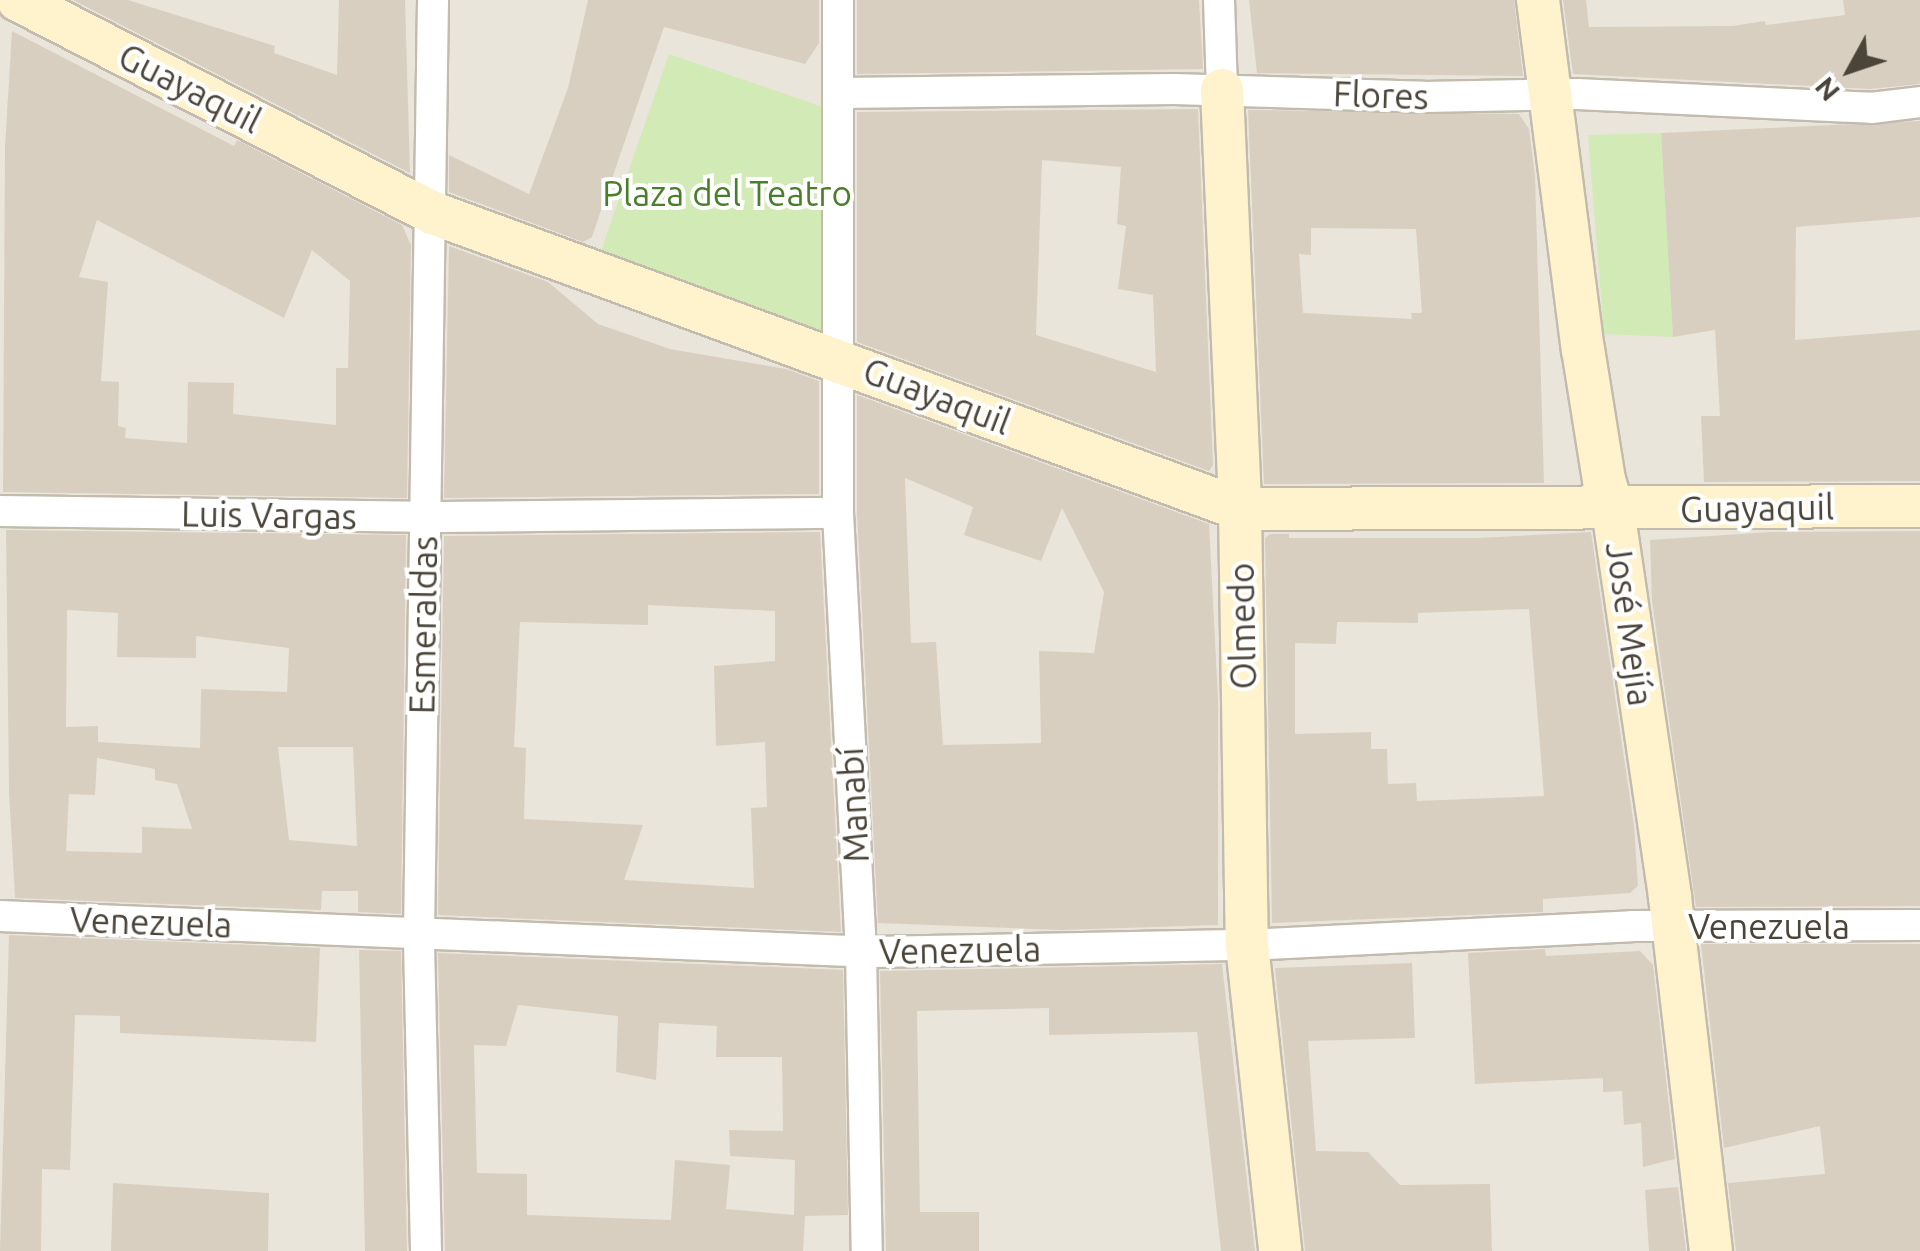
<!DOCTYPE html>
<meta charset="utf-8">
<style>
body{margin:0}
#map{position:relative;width:1920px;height:1251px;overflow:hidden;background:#f6f3ec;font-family:Ubuntu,sans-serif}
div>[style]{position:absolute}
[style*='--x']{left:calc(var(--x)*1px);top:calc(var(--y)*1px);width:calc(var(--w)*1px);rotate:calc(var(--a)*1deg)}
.residential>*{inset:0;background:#eae5da}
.green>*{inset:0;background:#d2eab5}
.building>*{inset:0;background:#d8cfc1}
.roads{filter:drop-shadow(2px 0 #c2bbae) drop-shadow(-2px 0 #c2bbae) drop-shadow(0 2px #c2bbae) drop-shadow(0 -2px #c2bbae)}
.street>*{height:30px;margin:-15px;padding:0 15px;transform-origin:15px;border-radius:15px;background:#fff}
.secondary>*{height:42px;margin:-21px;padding:0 21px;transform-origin:21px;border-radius:21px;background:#fff3cd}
span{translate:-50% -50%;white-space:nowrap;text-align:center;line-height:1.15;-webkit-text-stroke:8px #fff;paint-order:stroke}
.street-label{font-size:35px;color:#4b4439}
.park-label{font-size:35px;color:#4a7f2a}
.north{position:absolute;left:1800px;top:20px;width:100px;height:100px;-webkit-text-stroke:8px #fff;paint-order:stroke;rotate:230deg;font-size:28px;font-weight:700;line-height:40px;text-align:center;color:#4b4439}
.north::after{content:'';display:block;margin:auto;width:35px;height:45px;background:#4b4439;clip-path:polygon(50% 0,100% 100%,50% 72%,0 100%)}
</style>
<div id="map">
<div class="residential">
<i style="clip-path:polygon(0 0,1920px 0,1920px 1251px,0 1251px)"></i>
</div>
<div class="green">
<i style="clip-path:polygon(669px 54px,823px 107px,829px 334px,600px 254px)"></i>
<i style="clip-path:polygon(1661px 133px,1673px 337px,1604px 334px,1588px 135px)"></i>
</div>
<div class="building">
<i style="clip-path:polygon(73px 0,128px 0,275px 46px,274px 53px,337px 75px,339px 0,405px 0,410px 173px)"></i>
<i style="clip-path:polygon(588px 0,819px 0,819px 43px,805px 64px,664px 27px,592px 237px,583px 242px,449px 192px,449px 155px,529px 194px,568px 88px)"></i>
<i style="clip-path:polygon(857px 0,1199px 0,1203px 69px,857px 74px)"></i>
<i style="clip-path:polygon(1249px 0,1514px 0,1523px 76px,1257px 73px)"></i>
<i style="clip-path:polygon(1563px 0,1586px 0,1589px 27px,1732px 26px,1765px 21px,1766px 25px,1845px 15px,1843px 0,1920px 0,1920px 84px,1870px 89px,1573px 74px)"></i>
<i style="clip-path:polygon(evenodd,12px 31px,234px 146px,237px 140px,402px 225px,411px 245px,407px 498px,3px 492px,5px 146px,12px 31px,97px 220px,284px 318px,312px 250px,350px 281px,348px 368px,336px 368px,336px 425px,233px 414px,234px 383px,188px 382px,187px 443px,125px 438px,126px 428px,118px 426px,119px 382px,101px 381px,108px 282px,79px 277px,97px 220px)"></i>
<i style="clip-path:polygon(evenodd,1198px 109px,1213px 465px,1209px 471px,857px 342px,857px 112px,1198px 109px,1042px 160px,1121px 167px,1117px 224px,1126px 226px,1118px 289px,1153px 295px,1156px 372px,1036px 335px,1042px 160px)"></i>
<i style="clip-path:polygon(evenodd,1248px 110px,1519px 114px,1529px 129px,1535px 176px,1544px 483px,1264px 484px,1248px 110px,1311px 228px,1416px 229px,1422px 313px,1411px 313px,1412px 319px,1303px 313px,1299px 254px,1311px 255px,1311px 228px)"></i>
<i style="clip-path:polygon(1920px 121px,1920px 217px,1796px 227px,1795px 340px,1920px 330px,1920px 481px,1704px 482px,1701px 416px,1720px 416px,1715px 330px,1673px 337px,1661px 133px)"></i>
<i style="clip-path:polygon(449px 246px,548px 282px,598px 324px,670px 349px,786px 369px,819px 381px,819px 494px,444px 498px)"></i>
<i style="clip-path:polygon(evenodd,857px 395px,1209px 524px,1218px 699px,1218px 925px,1061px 930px,878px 923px,857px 512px,857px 395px,905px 478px,973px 507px,964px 535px,1041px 561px,1062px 508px,1104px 592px,1094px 653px,1039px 651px,1041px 743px,943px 745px,936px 642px,911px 643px,905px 478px)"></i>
<i style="clip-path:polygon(evenodd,6px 530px,406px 535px,401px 914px,358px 912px,358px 891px,322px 891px,321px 910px,15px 898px,9px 792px,6px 530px,67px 610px,118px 613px,117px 657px,196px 658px,196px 636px,289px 648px,287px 692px,201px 689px,200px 748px,98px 742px,98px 726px,66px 727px,67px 610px,6px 530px,278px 747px,353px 747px,357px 846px,289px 840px,278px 747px,6px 530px,97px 758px,155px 769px,155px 780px,177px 784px,192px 829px,142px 827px,142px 853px,66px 851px,69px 794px,95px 795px,97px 758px)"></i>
<i style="clip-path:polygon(1920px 531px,1920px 906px,1696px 907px,1652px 601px,1650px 540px,1771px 532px)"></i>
<i style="clip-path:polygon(evenodd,820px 532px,841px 932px,438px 915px,444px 536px,820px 532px,648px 605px,775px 611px,775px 661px,714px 666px,716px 746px,765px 742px,767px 807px,751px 808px,754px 888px,624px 880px,643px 825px,524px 819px,526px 748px,514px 747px,520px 622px,648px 625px,648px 605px)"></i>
<i style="clip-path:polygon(evenodd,1591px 532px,1634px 826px,1638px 886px,1630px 893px,1543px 899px,1543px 912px,1272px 923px,1265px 538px,1270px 534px,1289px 534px,1289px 538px,1478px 538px,1591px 532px,1529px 609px,1544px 796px,1417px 801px,1416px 783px,1388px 784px,1387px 749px,1371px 749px,1371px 732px,1295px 734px,1295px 643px,1336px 644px,1337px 622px,1418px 623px,1418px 613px,1529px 609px)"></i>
<i style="clip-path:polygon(9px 935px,320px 948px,316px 1042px,120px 1033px,120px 1016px,75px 1015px,70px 1170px,42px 1169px,41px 1251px,0 1251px)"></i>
<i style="clip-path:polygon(1701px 944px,1920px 944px,1920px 1251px,1736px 1251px,1728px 1183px,1825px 1174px,1820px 1126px,1724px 1148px)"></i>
<i style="clip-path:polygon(1545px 949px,1546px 956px,1640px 951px,1653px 965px,1675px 1159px,1643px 1167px,1641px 1123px,1624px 1125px,1622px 1091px,1603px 1092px,1603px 1078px,1475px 1084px,1468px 953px)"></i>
<i style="clip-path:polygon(359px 950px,401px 951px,407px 1251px,365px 1251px)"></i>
<i style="clip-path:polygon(evenodd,438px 953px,843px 970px,848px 1215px,805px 1216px,803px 1251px,445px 1251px,438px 953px,518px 1005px,618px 1016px,616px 1072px,656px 1080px,659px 1023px,717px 1026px,716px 1057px,782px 1057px,783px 1131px,729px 1130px,730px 1156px,795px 1160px,794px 1215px,726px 1209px,730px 1165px,675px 1160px,671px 1220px,527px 1215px,527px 1174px,477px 1173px,474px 1045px,506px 1046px,518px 1005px)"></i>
<i style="clip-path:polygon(1412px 963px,1415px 1038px,1308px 1041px,1316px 1151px,1368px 1152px,1400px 1185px,1490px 1184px,1492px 1251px,1305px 1251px,1275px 968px)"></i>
<i style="clip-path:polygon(1222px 964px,1255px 1251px,1221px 1251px,1197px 1032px,1049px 1035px,1049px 1008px,917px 1011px,920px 1212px,979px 1212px,979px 1251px,886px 1251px,880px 971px)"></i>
<i style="clip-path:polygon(113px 1183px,269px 1193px,268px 1251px,111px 1251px)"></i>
<i style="clip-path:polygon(1678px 1187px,1686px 1251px,1649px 1251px,1645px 1190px)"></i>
</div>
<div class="roads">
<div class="street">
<i style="--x:838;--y:0;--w:513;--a:90"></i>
<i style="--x:838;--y:513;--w:440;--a:87"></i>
<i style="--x:861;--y:952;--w:299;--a:88.9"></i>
<i style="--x:1219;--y:0;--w:90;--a:88.1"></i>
<i style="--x:840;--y:93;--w:334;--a:-0.7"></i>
<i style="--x:1174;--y:89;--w:250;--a:1.8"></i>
<i style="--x:1424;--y:97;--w:153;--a:-1.1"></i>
<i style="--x:1577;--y:94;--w:294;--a:2.7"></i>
<i style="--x:1871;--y:108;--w:49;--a:-7"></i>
<i style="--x:0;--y:511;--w:437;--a:0.8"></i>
<i style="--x:437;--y:517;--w:401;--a:-0.6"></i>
<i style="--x:0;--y:916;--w:874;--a:2.36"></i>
<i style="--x:873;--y:952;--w:374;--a:-1.1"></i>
<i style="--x:1247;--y:945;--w:385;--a:-2.8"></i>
<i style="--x:1632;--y:926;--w:288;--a:-0.2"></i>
<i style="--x:426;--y:1251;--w:318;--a:-91.3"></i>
<i style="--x:419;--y:933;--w:933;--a:-89.14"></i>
</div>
<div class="secondary">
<i style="--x:18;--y:0;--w:466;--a:27.2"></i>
<i style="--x:433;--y:213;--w:860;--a:20.14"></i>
<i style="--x:1240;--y:509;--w:680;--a:-0.25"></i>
<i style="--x:1538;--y:0;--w:352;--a:82.7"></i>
<i style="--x:1583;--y:349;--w:133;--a:80.9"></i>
<i style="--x:1604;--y:480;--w:31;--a:73"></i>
<i style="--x:1613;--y:510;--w:391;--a:81.6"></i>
<i style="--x:1670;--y:897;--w:356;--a:83.4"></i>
<i style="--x:1222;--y:90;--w:419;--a:87.5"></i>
<i style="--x:1240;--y:509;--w:436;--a:89.1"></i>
<i style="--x:1247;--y:945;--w:308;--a:83.8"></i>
</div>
</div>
<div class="street-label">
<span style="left:190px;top:88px;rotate:27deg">Guayaquil</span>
<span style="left:1381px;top:95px;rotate:2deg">Flores</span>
<span style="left:937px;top:396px;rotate:21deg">Guayaquil</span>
<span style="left:1757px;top:508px;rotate:-1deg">Guayaquil</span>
<span style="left:269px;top:515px;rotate:1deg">Luis Vargas</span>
<span style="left:1630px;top:624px;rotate:82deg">José Mejía</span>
<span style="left:423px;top:625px;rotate:-89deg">Esmeraldas</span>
<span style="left:1242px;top:626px;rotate:-91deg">Olmedo</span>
<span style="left:853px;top:805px;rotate:-93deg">Manabí</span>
<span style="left:151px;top:922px;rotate:2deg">Venezuela</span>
<span style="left:1769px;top:926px">Venezuela</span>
<span style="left:960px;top:950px;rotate:-1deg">Venezuela</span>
</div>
<div class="park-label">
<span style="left:727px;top:193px">Plaza del Teatro</span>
</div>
<div class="north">N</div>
</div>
